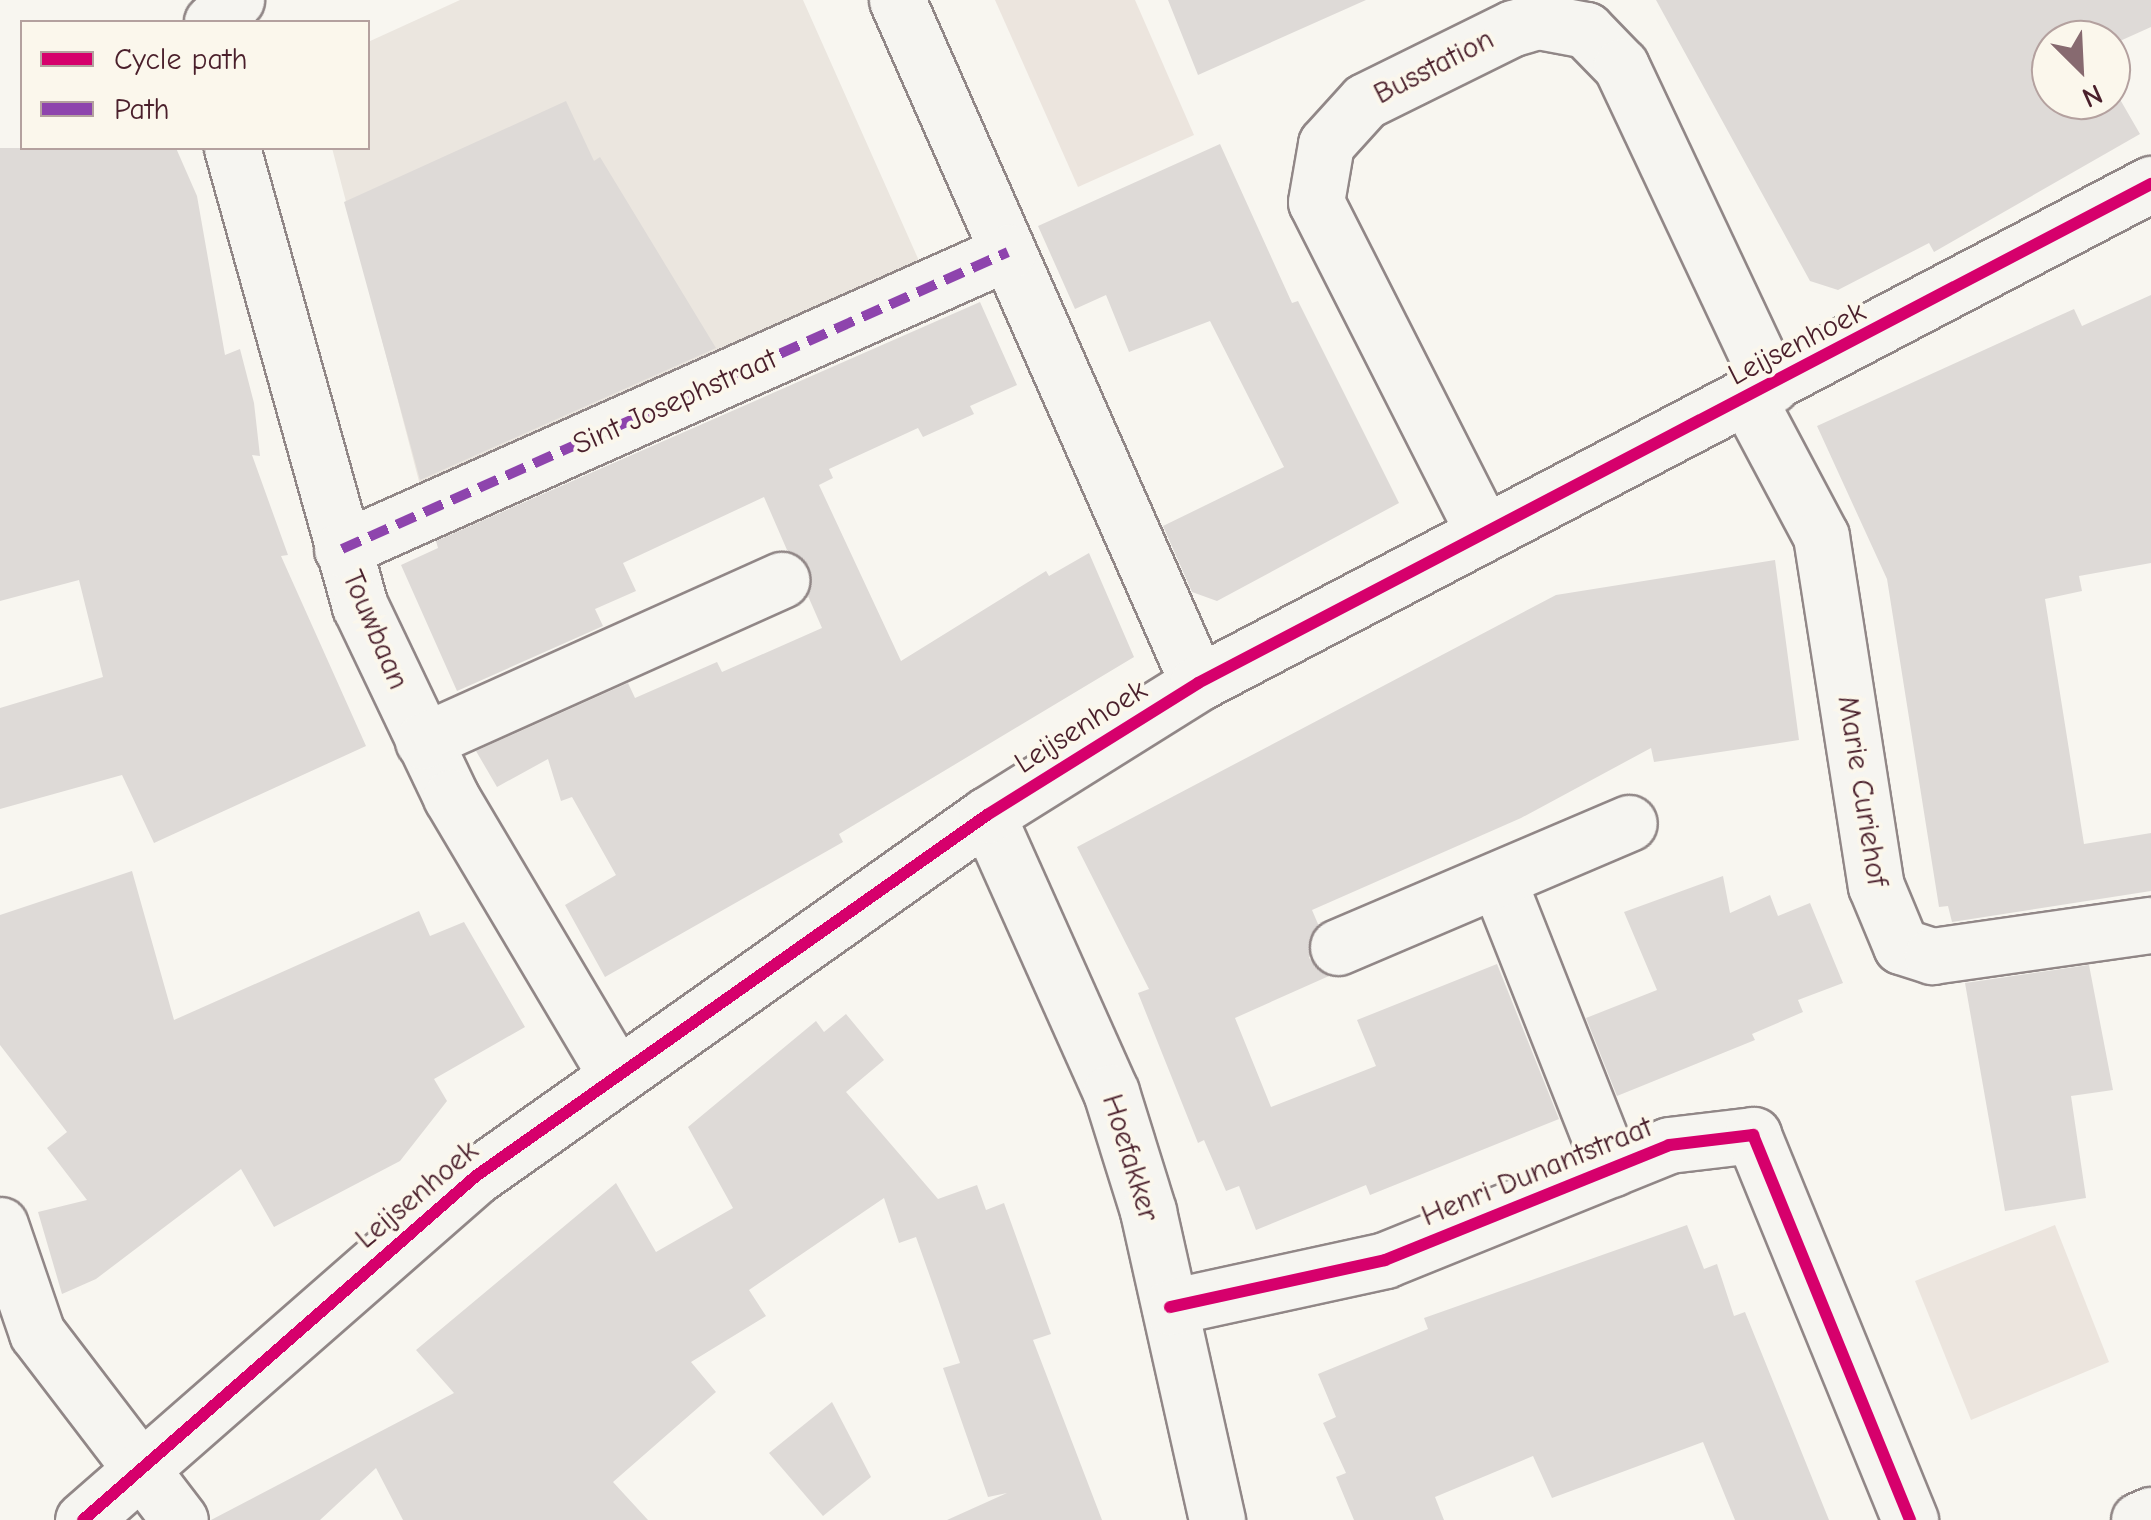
<!DOCTYPE html>
<style>
body{margin:0}
#map{position:relative;width:2151px;height:1520px;overflow:hidden;background:#f8f6f0;font-family:"Comic Neue",sans-serif}
div>[style]{position:absolute}
[style*='--x']{left:calc(var(--x)*1px);top:calc(var(--y)*1px);width:calc(var(--w)*1px);rotate:calc(var(--a)*1deg)}
.built>*{inset:0;background:#ebe6df}
.green>*{inset:0;background:#ece5de}
.building>*{inset:0;background:#dedad7}
.roads{filter:drop-shadow(2px 0 #918787) drop-shadow(-2px 0 #918787) drop-shadow(0 2px #918787) drop-shadow(0 -2px #918787)}
.minor>*{height:55px;margin:-27.5px;padding:0 27.5px;transform-origin:27.5px;border-radius:27.5px;background:#f6f5f1}
.quiet>*{height:10px;margin-top:-5px;transform-origin:0;background:repeating-linear-gradient(90deg,#8e44ad 0 20px,transparent 0 30px)}
.cycleway>*{height:12px;margin:-6px;padding:0 6px;transform-origin:6px;border-radius:6px;background:#d6006c}
span{translate:-50% -50%;white-space:nowrap;text-align:center;line-height:1.15;-webkit-text-stroke:8px #fbf7ec;paint-order:stroke}
.street-label{font-size:30px;color:#4a1f2b}
.legend{position:absolute;left:20px;top:20px;width:350px;height:130px;box-sizing:border-box;background:#fbf7ec;border:2px solid #b4a19f;margin:0;padding:12px 18px;list-style:none;font-size:30px;color:#4a1f2b}
.legend li{display:flex;align-items:center;gap:20px;height:50px}
.legend b{width:50px;border:2px solid #b4a19f}
.north{position:absolute;left:2031px;top:20px;width:100px;height:100px;box-sizing:border-box;background:#fbf7ec;border:2px solid #b4a19f;border-radius:50%;rotate:156deg;font-size:28px;font-weight:700;line-height:40px;text-align:center;color:#4a1f2b}
.north::after{content:'';display:block;margin:auto;width:35px;height:45px;background:#876a70;clip-path:polygon(50% 0,100% 100%,50% 72%,0 100%)}
</style>
<div id="map">
<div class="built">
<i style="clip-path:polygon(460px 0,803px 0,920px 263px,421px 489px,332px 148px,368px 148px,368px 42px)"></i>
</div>
<div class="green">
<i style="clip-path:polygon(995px 0,1135px 0,1194px 135px,1078px 187px)"></i>
<i style="clip-path:polygon(2055px 1225px,2109px 1362px,1971px 1420px,1915px 1281px)"></i>
</div>
<div class="building">
<i style="clip-path:polygon(1168px 0,1366px 0,1198px 75px)"></i>
<i style="clip-path:polygon(1656px 0,2151px 0,2151px 27px,2111px 45px,2051px 40px,2051px 100px,2111px 100px,2111px 45px,2128px 82px,2114px 89px,2140px 134px,1934px 252px,1929px 243px,1838px 290px,1810px 281px)"></i>
<i style="clip-path:polygon(566px 101px,594px 161px,600px 157px,716px 348px,420px 480px,344px 202px)"></i>
<i style="clip-path:polygon(1220px 144px,1292px 303px,1298px 301px,1399px 503px,1217px 601px,1192px 592px,1163px 526px,1284px 467px,1210px 321px,1129px 352px,1106px 295px,1075px 309px,1038px 226px)"></i>
<i style="clip-path:polygon(0 148px,176px 148px,197px 196px,225px 355px,240px 349px,254px 403px,260px 456px,252px 455px,288px 555px,281px 556px,366px 746px,154px 843px,122px 775px,0 809px,0 708px,103px 677px,79px 580px,0 601px)"></i>
<i style="clip-path:polygon(2151px 295px,2151px 563px,2079px 576px,2082px 591px,2045px 599px,2084px 844px,2151px 833px,2151px 891px,1952px 922px,1948px 906px,1939px 907px,1887px 579px,1817px 426px,2074px 309px,2082px 326px)"></i>
<i style="clip-path:polygon(980px 302px,1017px 385px,970px 406px,974px 414px,923px 437px,918px 428px,829px 469px,833px 478px,819px 485px,901px 661px,1046px 571px,1049px 576px,1089px 553px,1134px 657px,839px 834px,843px 842px,605px 977px,565px 905px,616px 875px,572px 797px,561px 801px,548px 759px,497px 787px,476px 751px,628px 683px,635px 698px,717px 662px,722px 672px,822px 628px,808px 596px,809px 566px,787px 550px,764px 497px,623px 563px,636px 591px,595px 609px,603px 626px,457px 691px,401px 565px,438px 548px,436px 541px)"></i>
<i style="clip-path:polygon(1775px 560px,1799px 740px,1654px 762px,1651px 748px,1521px 818px,1312px 910px,1318px 924px,1309px 958px,1329px 976px,1235px 1018px,1271px 1107px,1376px 1066px,1357px 1020px,1497px 964px,1559px 1119px,1370px 1195px,1366px 1185px,1256px 1230px,1239px 1186px,1226px 1191px,1204px 1140px,1198px 1143px,1138px 993px,1149px 989px,1077px 847px,1556px 595px)"></i>
<i style="clip-path:polygon(132px 871px,174px 1020px,419px 911px,430px 936px,464px 922px,525px 1027px,434px 1079px,447px 1101px,400px 1161px,274px 1227px,241px 1169px,96px 1279px,62px 1294px,38px 1212px,87px 1200px,47px 1148px,67px 1132px,0 1045px,0 915px)"></i>
<i style="clip-path:polygon(1723px 876px,1730px 913px,1770px 895px,1778px 916px,1810px 903px,1843px 983px,1798px 1000px,1803px 1012px,1752px 1034px,1755px 1040px,1617px 1096px,1586px 1018px,1657px 990px,1624px 912px)"></i>
<i style="clip-path:polygon(2089px 965px,2113px 1090px,2071px 1096px,2086px 1198px,2005px 1211px,1965px 983px)"></i>
<i style="clip-path:polygon(846px 1014px,884px 1060px,846px 1092px,938px 1199px,977px 1185px,986px 1210px,1004px 1203px,1051px 1334px,1033px 1340px,1102px 1520px,947px 1520px,1007px 1493px,988px 1497px,943px 1368px,960px 1363px,938px 1299px,916px 1237px,899px 1243px,884px 1198px,749px 1290px,766px 1316px,691px 1362px,716px 1392px,613px 1482px,648px 1520px,403px 1520px,376px 1468px,320px 1520px,211px 1520px,454px 1393px,416px 1350px,616px 1183px,656px 1252px,733px 1208px,688px 1127px,816px 1021px,824px 1032px)"></i>
<i style="clip-path:polygon(1687px 1225px,1704px 1269px,1717px 1264px,1734px 1316px,1745px 1312px,1829px 1520px,1735px 1520px,1703px 1442px,1552px 1498px,1533px 1456px,1435px 1497px,1444px 1520px,1354px 1520px,1336px 1477px,1346px 1473px,1323px 1423px,1336px 1417px,1318px 1374px,1428px 1329px,1424px 1318px)"></i>
<i style="clip-path:polygon(832px 1402px,871px 1477px,823px 1516px,769px 1453px)"></i>
</div>
<div class="roads">
<div class="minor">
<i style="--x:897;--y:0;--w:746;--a:66.22"></i>
<i style="--x:212;--y:22;--w:33;--a:-43"></i>
<i style="--x:232;--y:148;--w:476;--a:74.4"></i>
<i style="--x:360;--y:606;--w:212;--a:64.5"></i>
<i style="--x:451;--y:797;--w:321;--a:59.3"></i>
<i style="--x:1747;--y:397;--w:157;--a:62"></i>
<i style="--x:1821;--y:536;--w:354;--a:81.1"></i>
<i style="--x:1876;--y:886;--w:65;--a:67.4"></i>
<i style="--x:1901;--y:946;--w:33;--a:18"></i>
<i style="--x:1932;--y:956;--w:221;--a:-8.1"></i>
<i style="--x:1484;--y:533;--w:371;--a:-116.9"></i>
<i style="--x:1316;--y:202;--w:59;--a:-80.2"></i>
<i style="--x:1326;--y:144;--w:58;--a:-47.8"></i>
<i style="--x:1365;--y:101;--w:165;--a:-26.3"></i>
<i style="--x:1513;--y:28;--w:26;--a:-16"></i>
<i style="--x:1538;--y:21;--w:49;--a:10.6"></i>
<i style="--x:1586;--y:30;--w:50;--a:45.8"></i>
<i style="--x:1621;--y:66;--w:353;--a:64.8"></i>
<i style="--x:342;--y:549;--w:729;--a:-24.03"></i>
<i style="--x:423;--y:741;--w:393;--a:-24.2"></i>
<i style="--x:987;--y:815;--w:303;--a:65.9"></i>
<i style="--x:1111;--y:1092;--w:125;--a:72.7"></i>
<i style="--x:1148;--y:1211;--w:317;--a:77.4"></i>
<i style="--x:1499;--y:883;--w:307;--a:68.4"></i>
<i style="--x:1338;--y:947;--w:316;--a:-23.1"></i>
<i style="--x:0;--y:1225;--w:114;--a:71.1"></i>
<i style="--x:37;--y:1333;--w:235;--a:52.6"></i>
<i style="--x:1170;--y:1307;--w:220;--a:-12.3"></i>
<i style="--x:1385;--y:1260;--w:306;--a:-22"></i>
<i style="--x:1669;--y:1145;--w:85;--a:-6.8"></i>
<i style="--x:1753;--y:1135;--w:416;--a:67.8"></i>
<i style="--x:83;--y:1520;--w:522;--a:-41.2"></i>
<i style="--x:476;--y:1176;--w:626;--a:-35.24"></i>
<i style="--x:987;--y:815;--w:249;--a:-32"></i>
<i style="--x:1198;--y:683;--w:1076;--a:-27.64"></i>
<i style="--x:2139;--y:1520;--w:13;--a:-23"></i>
</div>
</div>
<div class="quiet">
<i style="--x:342;--y:549;--w:729;--a:-24.03"></i>
</div>
<div class="cycleway">
<i style="--x:1170;--y:1307;--w:220;--a:-12.3"></i>
<i style="--x:1385;--y:1260;--w:306;--a:-22"></i>
<i style="--x:1669;--y:1145;--w:85;--a:-6.8"></i>
<i style="--x:1753;--y:1135;--w:416;--a:67.8"></i>
<i style="--x:83;--y:1520;--w:522;--a:-41.2"></i>
<i style="--x:476;--y:1176;--w:626;--a:-35.24"></i>
<i style="--x:987;--y:815;--w:249;--a:-32"></i>
<i style="--x:1198;--y:683;--w:1076;--a:-27.64"></i>
</div>
<div class="street-label">
<span style="left:1434px;top:67px;rotate:-27deg">Busstation</span>
<span style="left:1797px;top:344px;rotate:-27deg">Leijsenhoek</span>
<span style="left:675px;top:402px;rotate:-24deg">Sint Josephstraat</span>
<span style="left:375px;top:630px;rotate:67deg">Touwbaan</span>
<span style="left:1081px;top:727px;rotate:-32deg">Leijsenhoek</span>
<span style="left:1862px;top:791px;rotate:81deg">Marie Curiehof</span>
<span style="left:1130px;top:1158px;rotate:73deg">Hoefakker</span>
<span style="left:1537px;top:1172px;rotate:-22deg">Henri Dunantstraat</span>
<span style="left:417px;top:1195px;rotate:-40deg">Leijsenhoek</span>
</div>
<ul class="legend">
<li><b style="height:12px;background:#d6006c"></b>Cycle path</li>
<li><b style="height:12px;background:#8e44ad"></b>Path</li>
</ul>
<div class="north">N</div>
</div>
